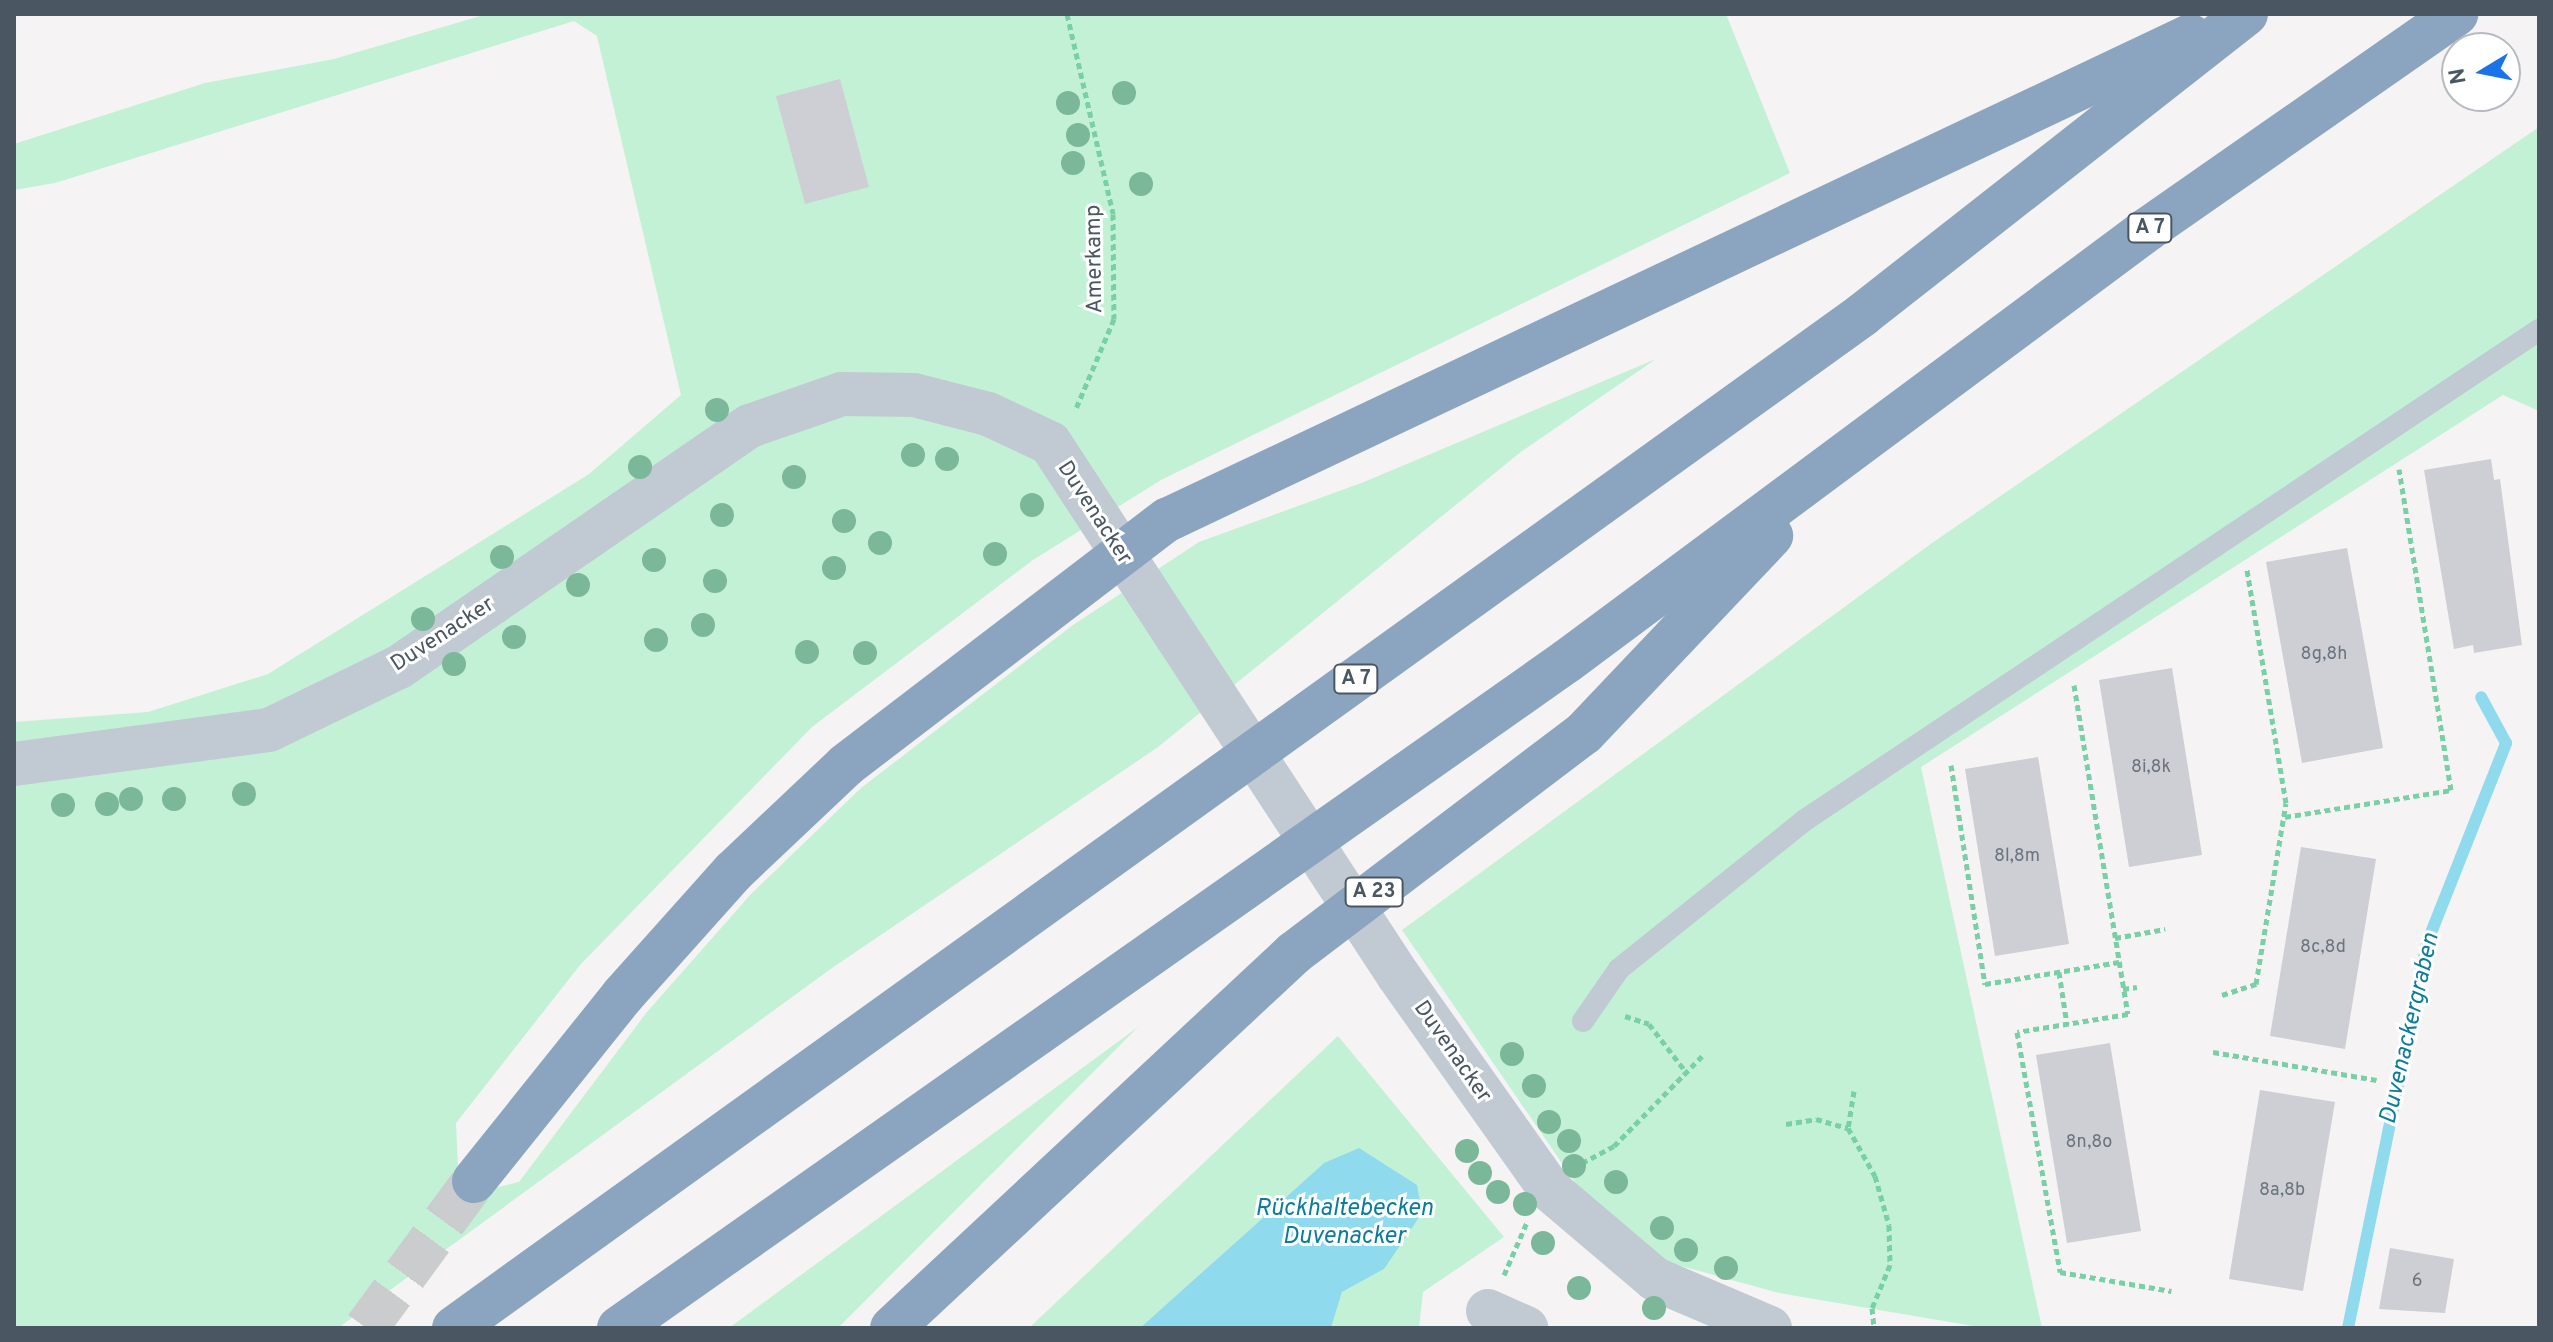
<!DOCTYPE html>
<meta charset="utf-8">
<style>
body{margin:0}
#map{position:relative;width:2553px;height:1342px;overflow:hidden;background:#f5f3f3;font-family:Overpass,sans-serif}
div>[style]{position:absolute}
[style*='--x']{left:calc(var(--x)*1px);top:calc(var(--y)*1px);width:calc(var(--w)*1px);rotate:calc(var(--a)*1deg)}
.green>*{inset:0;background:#c3f1d5}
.water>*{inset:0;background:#90daee}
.stream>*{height:12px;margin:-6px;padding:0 6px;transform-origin:6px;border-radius:6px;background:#90daee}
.building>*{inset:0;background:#cdcfd5}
.motorway-tunnel>*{height:44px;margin-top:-22px;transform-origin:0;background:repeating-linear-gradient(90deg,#caccce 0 44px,transparent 0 66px)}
.path>*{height:5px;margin-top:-2.5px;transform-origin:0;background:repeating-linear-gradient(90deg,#7ad0a6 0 6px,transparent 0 10px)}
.service>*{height:22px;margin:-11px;padding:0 11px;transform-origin:11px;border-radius:11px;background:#c1cad2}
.minor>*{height:44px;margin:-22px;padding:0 22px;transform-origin:22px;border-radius:22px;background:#c1cad2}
.motorway>*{height:44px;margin:-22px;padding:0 22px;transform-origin:22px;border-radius:22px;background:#8ba5c1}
.trees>*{width:24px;height:24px;margin:-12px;border-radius:50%;background:#7bb799}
span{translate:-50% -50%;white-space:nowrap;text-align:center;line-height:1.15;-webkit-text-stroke:6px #fff;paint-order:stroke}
.number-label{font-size:18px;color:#6b747e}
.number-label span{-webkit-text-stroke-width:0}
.shield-label span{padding:2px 6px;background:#fff;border:2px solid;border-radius:6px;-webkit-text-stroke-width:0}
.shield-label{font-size:20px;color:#4a5661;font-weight:700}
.street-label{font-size:22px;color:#4a5661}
.water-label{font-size:24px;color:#0c7c9b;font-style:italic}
.frame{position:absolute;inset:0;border:16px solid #4a5661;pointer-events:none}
.north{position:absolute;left:2441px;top:32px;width:80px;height:80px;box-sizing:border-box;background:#fff;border:2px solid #b7bbc0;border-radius:50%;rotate:260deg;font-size:22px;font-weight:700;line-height:32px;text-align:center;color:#4a5661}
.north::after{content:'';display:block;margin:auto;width:28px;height:36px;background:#1a73e8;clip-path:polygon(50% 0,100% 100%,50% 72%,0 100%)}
</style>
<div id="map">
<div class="green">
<i style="clip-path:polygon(487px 14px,1726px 14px,1790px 173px,1161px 480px,1033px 560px,812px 727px,580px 965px,456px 1123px,458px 1168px,490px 1189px,519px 1182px,647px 1012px,751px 894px,861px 788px,1073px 625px,1199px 542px,1364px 482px,1656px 359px,1522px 451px,1158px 747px,832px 968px,338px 1328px,14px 1328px,14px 722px,148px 712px,268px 674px,589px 474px,681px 395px,597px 36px,574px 21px,55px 183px,14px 190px,14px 144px,205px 83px,334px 59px)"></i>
<i style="clip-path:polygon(2539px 127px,2539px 411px,2503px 395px,1921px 767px,2042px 1328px,1985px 1328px,1779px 1293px,1670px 1263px,1577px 1185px,1402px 930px,1932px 543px)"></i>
<i style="clip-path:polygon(1138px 1027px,838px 1328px,729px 1328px,975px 1147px)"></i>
<i style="clip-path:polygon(1338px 1036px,1504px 1237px,1423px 1292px,1419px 1328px,1331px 1328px,1342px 1292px,1384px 1269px,1324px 1163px,1140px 1328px,1029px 1328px)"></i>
</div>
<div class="water">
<i style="clip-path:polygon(1359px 1148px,1417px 1185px,1422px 1213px,1384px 1269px,1342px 1292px,1331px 1328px,1140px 1328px,1324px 1163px)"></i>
</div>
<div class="stream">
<i style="--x:2348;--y:1328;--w:393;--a:-78.4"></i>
<i style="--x:2427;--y:943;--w:215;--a:-68.4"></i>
<i style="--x:2506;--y:743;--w:52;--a:-118.5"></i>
</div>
<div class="building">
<i style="clip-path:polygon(840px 79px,869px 187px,805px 204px,776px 96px)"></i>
<i style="clip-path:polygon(2491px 459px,2494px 480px,2500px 479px,2522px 645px,2474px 653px,2473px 645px,2454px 649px,2424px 470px)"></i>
<i style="clip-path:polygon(2347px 548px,2383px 748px,2302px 763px,2266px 562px)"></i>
<i style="clip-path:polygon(2172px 668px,2202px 855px,2129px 867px,2099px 680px)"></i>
<i style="clip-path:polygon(2038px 757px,2069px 944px,1995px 956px,1965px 769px)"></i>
<i style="clip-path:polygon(2301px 847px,2376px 859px,2345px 1049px,2270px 1036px)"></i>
<i style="clip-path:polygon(2110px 1043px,2141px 1231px,2067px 1243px,2036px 1055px)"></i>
<i style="clip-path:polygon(2260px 1090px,2335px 1102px,2303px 1291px,2229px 1279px)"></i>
<i style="clip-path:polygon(2390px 1248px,2454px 1259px,2445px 1313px,2379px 1309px)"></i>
</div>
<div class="motorway-tunnel">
<i style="--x:366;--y:1328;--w:182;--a:-53.7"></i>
</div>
<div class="path">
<i style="--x:1067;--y:14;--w:205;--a:77"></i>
<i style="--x:1113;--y:214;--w:105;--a:89.5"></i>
<i style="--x:1114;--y:319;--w:100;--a:113"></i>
<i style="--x:2074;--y:685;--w:333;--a:80.7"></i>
<i style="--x:2128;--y:1014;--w:112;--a:170.8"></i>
<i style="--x:2017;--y:1032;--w:244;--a:79.8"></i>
<i style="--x:2060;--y:1272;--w:113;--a:9.7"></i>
<i style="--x:1951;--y:765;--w:222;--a:81.2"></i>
<i style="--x:1985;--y:984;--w:136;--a:-9.3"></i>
<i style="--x:2285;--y:817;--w:168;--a:-9.2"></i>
<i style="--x:2451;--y:790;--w:325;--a:-99.2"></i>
<i style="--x:2115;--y:938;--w:51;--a:-10.2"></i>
<i style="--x:2059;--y:972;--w:53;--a:81.3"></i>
<i style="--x:2123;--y:989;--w:14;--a:-8"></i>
<i style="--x:2222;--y:995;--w:36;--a:-18"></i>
<i style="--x:2256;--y:984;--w:183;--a:-80.6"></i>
<i style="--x:2286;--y:803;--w:237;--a:-99.5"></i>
<i style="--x:1625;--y:1016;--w:25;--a:18"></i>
<i style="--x:1649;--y:1024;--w:61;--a:52.4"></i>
<i style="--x:2213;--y:1052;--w:166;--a:9.7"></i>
<i style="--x:1854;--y:1091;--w:37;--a:99"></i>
<i style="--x:1848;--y:1128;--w:55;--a:60.6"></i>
<i style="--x:1875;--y:1176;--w:51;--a:74.1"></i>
<i style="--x:1889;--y:1225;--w:40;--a:88.6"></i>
<i style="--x:1890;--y:1265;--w:47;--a:112.7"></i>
<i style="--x:1872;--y:1308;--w:20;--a:84"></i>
<i style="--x:1786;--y:1124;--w:30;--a:-9"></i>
<i style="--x:1816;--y:1119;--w:33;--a:16"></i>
<i style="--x:1582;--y:1163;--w:36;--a:-28"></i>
<i style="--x:1614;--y:1146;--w:127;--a:-45.6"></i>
<i style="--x:1504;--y:1275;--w:58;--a:-66.5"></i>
</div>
<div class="service">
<i style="--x:1583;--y:1021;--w:63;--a:-55.3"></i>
<i style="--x:1619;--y:969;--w:238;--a:-38.7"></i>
<i style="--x:1805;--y:820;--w:883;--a:-33.73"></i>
</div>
<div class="minor">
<i style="--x:14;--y:764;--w:257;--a:-7.6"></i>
<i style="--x:269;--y:730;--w:144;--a:-25.9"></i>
<i style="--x:399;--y:667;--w:426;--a:-34.5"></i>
<i style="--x:750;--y:426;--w:97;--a:-19.2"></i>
<i style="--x:842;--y:394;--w:72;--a:0.8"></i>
<i style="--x:914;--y:395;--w:76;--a:14.4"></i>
<i style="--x:988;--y:414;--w:68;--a:25.1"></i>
<i style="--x:1050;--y:443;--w:636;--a:56.81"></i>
<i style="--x:1398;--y:975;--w:263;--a:54.7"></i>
<i style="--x:1550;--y:1190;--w:138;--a:40.3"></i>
<i style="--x:1655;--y:1279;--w:125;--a:23.1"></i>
<i style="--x:1488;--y:1311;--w:42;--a:24.1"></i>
</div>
<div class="motorway">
<i style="--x:474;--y:1181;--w:238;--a:-51.3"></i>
<i style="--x:623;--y:995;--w:166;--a:-48.2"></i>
<i style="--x:734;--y:871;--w:154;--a:-43.4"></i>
<i style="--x:846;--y:765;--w:404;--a:-37.4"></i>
<i style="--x:1167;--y:520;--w:1132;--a:-25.32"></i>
<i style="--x:454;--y:1328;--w:1735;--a:-35.73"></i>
<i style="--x:1862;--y:315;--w:488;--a:-38.1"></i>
<i style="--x:619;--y:1328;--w:1159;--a:-35.13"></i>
<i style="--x:1567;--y:661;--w:724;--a:-36.63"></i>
<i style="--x:2148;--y:229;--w:376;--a:-34.9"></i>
<i style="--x:892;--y:1328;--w:550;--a:-43.01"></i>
<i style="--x:1294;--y:953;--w:364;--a:-37.2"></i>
<i style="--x:1584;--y:733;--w:272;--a:-46.5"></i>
</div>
<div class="trees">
<i style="left:1124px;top:93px"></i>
<i style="left:1068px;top:103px"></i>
<i style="left:1078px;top:135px"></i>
<i style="left:1073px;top:163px"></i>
<i style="left:1141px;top:184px"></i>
<i style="left:717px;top:410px"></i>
<i style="left:913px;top:455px"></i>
<i style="left:947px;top:459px"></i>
<i style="left:640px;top:467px"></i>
<i style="left:794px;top:477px"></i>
<i style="left:1032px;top:505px"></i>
<i style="left:722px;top:515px"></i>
<i style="left:844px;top:521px"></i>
<i style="left:880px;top:543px"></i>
<i style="left:995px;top:554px"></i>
<i style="left:502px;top:557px"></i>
<i style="left:654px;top:560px"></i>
<i style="left:834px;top:568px"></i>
<i style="left:715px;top:581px"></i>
<i style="left:578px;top:585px"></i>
<i style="left:423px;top:619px"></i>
<i style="left:703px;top:625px"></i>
<i style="left:514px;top:637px"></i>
<i style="left:656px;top:640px"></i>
<i style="left:807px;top:652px"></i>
<i style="left:865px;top:653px"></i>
<i style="left:454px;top:664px"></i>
<i style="left:244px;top:794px"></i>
<i style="left:131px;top:799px"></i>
<i style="left:174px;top:799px"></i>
<i style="left:107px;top:804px"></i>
<i style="left:63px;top:805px"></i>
<i style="left:1512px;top:1054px"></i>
<i style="left:1534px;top:1086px"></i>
<i style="left:1549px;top:1122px"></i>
<i style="left:1569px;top:1141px"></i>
<i style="left:1467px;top:1151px"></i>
<i style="left:1574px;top:1166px"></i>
<i style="left:1480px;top:1173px"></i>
<i style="left:1616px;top:1182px"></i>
<i style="left:1498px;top:1192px"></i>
<i style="left:1525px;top:1204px"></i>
<i style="left:1662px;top:1228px"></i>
<i style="left:1543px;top:1243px"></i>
<i style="left:1686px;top:1250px"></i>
<i style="left:1726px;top:1268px"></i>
<i style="left:1579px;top:1288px"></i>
<i style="left:1654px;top:1308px"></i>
</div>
<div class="number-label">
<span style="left:2324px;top:655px">8g,8h</span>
<span style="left:2151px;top:768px">8i,8k</span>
<span style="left:2017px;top:857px">8l,8m</span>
<span style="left:2323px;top:948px">8c,8d</span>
<span style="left:2089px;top:1143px">8n,8o</span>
<span style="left:2282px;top:1191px">8a,8b</span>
<span style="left:2417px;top:1282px">6</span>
</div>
<div class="shield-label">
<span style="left:2150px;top:228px">A 7</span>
<span style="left:1356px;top:679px">A 7</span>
<span style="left:1374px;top:892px">A 23</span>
</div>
<div class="street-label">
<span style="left:1095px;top:259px;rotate:-91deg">Amerkamp</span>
<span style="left:1094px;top:513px;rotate:57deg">Duvenacker</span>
<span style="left:443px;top:635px;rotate:-33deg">Duvenacker</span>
<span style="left:1452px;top:1052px;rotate:55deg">Duvenacker</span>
</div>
<div class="water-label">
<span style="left:2411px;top:1029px;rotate:-77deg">Duvenackergraben</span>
<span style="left:1344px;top:1224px">Rückhaltebecken<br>Duvenacker</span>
</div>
<div class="frame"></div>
<div class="north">N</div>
</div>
